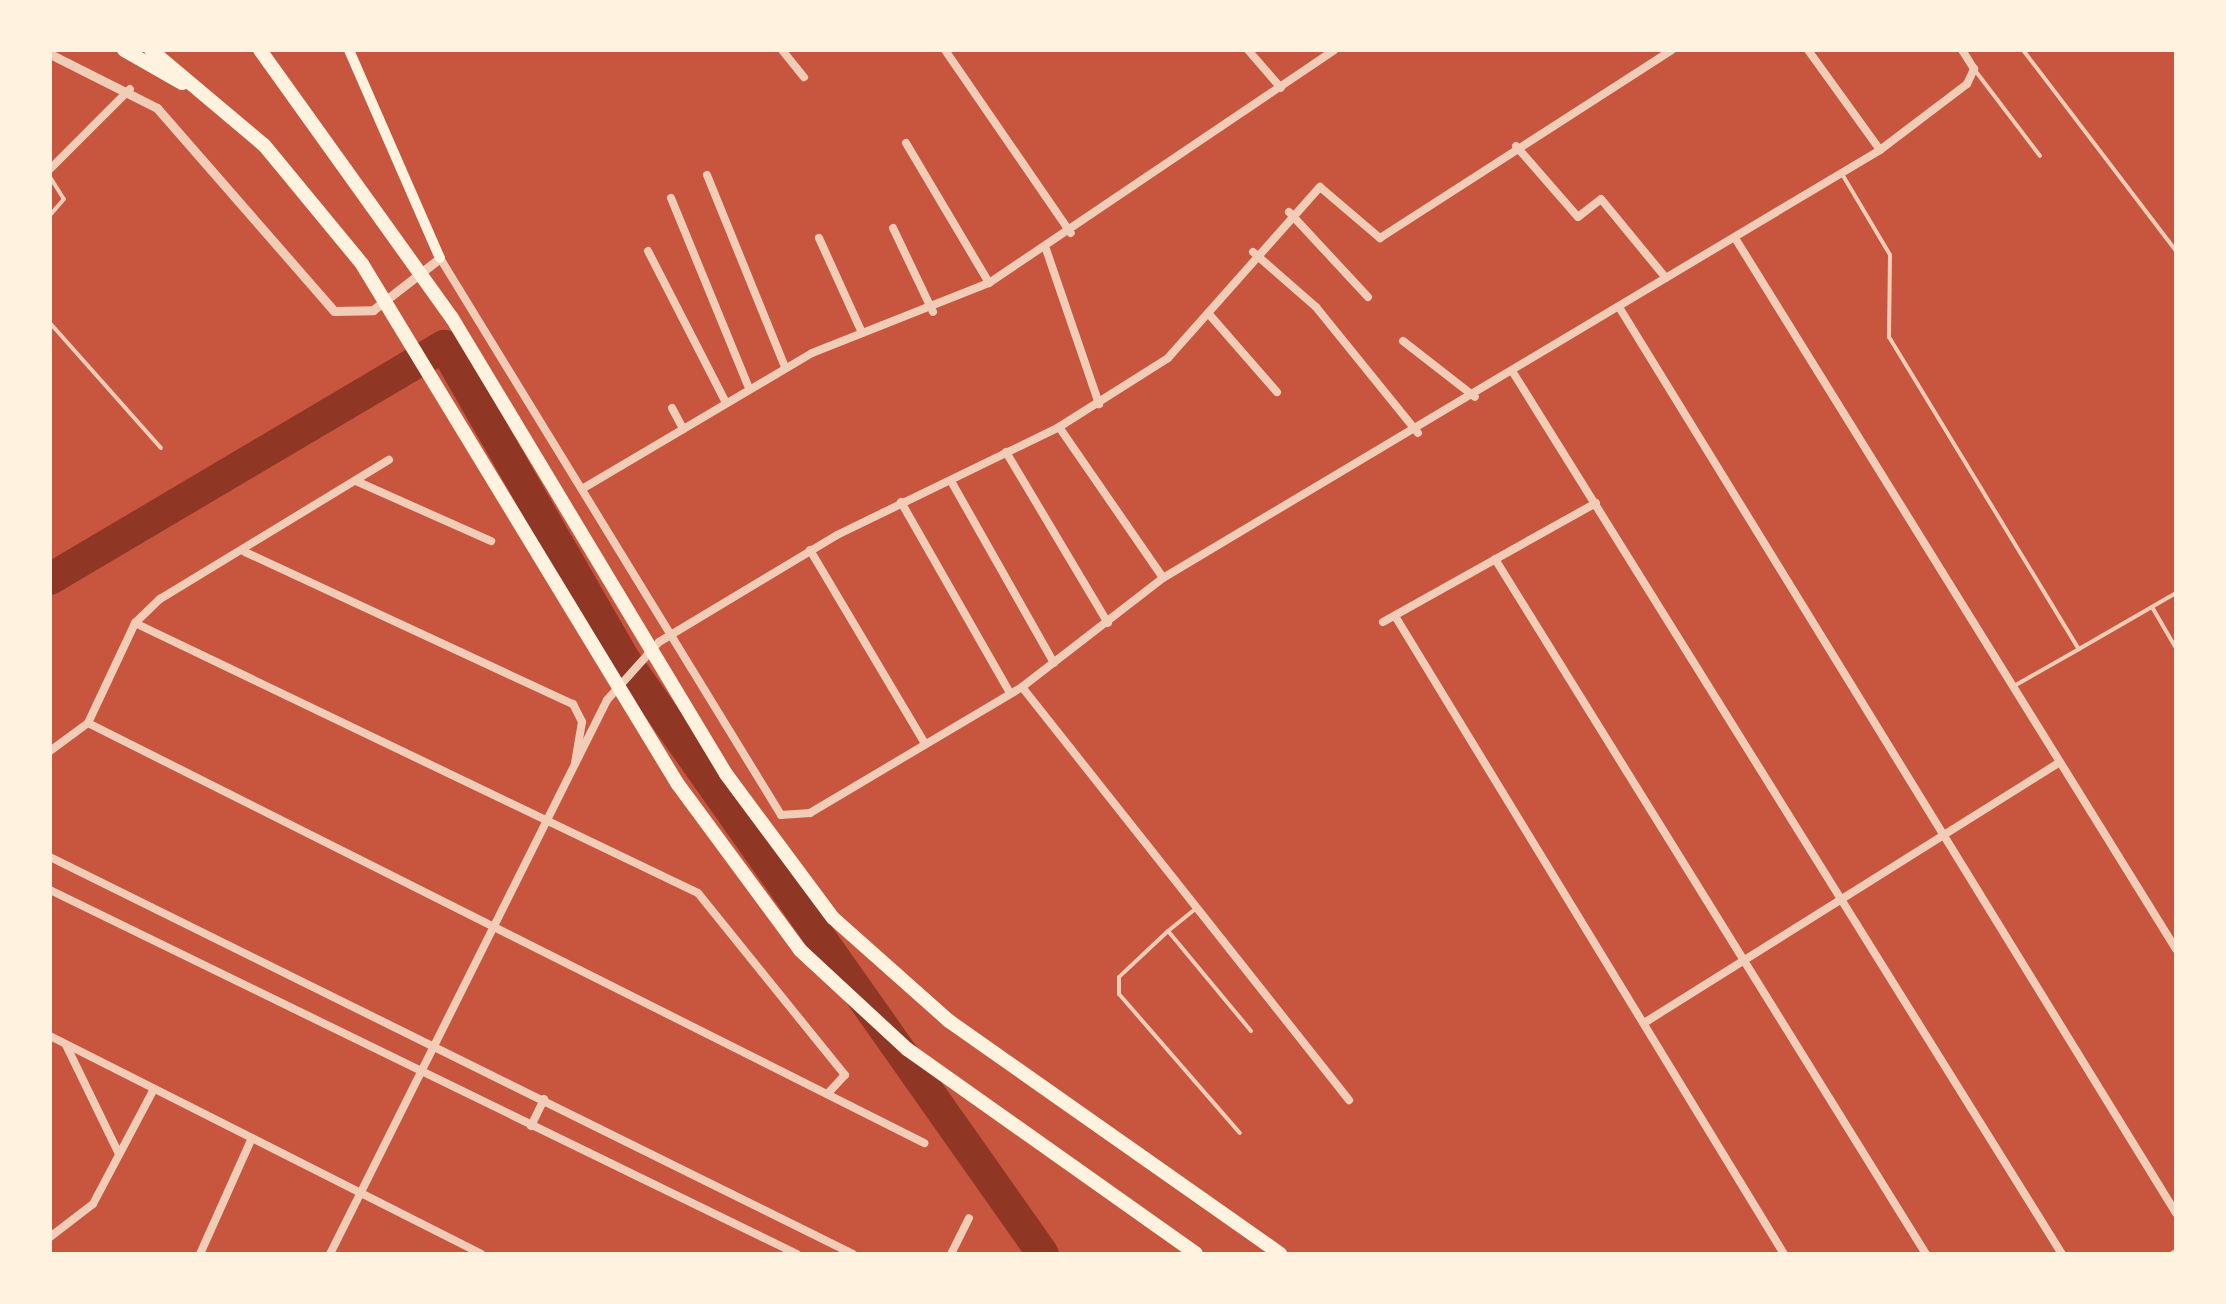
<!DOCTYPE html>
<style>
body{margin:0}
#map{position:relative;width:2226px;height:1304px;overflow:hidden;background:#c8553d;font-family:Manrope,sans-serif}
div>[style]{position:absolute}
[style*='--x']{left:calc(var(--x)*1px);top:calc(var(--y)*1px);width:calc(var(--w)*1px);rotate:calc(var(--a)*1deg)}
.river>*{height:32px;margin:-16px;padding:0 16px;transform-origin:16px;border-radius:16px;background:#8f3625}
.service>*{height:4px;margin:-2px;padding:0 2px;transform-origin:2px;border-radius:2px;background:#f1ccb7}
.minor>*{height:8px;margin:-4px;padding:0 4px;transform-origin:4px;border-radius:4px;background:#f1ccb7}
.tertiary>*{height:9px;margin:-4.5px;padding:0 4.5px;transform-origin:4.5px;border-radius:4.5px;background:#f1ccb7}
.secondary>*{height:10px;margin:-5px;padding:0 5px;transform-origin:5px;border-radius:5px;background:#fff3e0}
.motorway>*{height:14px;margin:-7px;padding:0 7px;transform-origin:7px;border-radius:7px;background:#fff3e0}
span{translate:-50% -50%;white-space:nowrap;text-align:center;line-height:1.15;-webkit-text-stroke:8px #fff3e0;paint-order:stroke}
.frame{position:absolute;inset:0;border:52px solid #fff3e0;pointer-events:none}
</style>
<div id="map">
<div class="river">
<i style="--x:50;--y:579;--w:458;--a:-30.6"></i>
<i style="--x:444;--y:346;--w:365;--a:60.1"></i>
<i style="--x:626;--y:662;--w:724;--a:54.84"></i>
</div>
<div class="service">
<i style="--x:2023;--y:50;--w:253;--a:52.7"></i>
<i style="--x:1974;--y:69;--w:109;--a:52.8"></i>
<i style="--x:1842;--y:174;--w:94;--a:59.3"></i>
<i style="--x:1890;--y:255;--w:82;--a:90.7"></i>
<i style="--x:1889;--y:337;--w:365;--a:58.7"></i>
<i style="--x:2079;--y:649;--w:112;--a:-30"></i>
<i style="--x:50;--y:177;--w:26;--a:58"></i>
<i style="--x:64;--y:199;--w:21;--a:131"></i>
<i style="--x:50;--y:323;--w:167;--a:48.4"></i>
<i style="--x:2152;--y:607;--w:48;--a:59.7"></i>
<i style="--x:2014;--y:686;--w:75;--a:-29.6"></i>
<i style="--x:1194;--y:910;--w:33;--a:141"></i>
<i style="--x:1168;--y:931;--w:130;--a:50.3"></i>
<i style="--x:1168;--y:931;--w:67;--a:136.8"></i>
<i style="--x:1119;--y:977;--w:17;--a:90"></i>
<i style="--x:1119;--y:994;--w:184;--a:49"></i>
</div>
<div class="minor">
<i style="--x:782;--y:50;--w:35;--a:51"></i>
<i style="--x:945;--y:50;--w:222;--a:55.5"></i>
<i style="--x:1248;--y:50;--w:50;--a:49"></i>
<i style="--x:1808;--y:50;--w:123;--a:54.2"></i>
<i style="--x:906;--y:143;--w:163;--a:59.3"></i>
<i style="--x:1516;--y:146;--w:94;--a:48.9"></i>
<i style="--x:1578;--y:217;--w:29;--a:-38"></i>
<i style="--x:1601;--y:199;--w:102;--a:50.6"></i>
<i style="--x:50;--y:169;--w:113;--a:-45"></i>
<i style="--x:707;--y:175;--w:207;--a:67.9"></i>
<i style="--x:671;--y:198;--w:203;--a:67.7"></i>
<i style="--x:1289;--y:212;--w:116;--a:47.1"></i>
<i style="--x:893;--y:228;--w:93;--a:64.5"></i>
<i style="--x:819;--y:238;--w:104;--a:65.6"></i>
<i style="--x:1735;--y:238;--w:837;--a:58.19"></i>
<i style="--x:1046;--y:249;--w:164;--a:71.1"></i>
<i style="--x:648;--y:251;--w:171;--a:62.8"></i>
<i style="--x:1253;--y:252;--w:84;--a:41.1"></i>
<i style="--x:1316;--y:307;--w:162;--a:51"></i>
<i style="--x:440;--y:258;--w:653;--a:58.52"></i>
<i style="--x:781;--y:815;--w:29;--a:-4"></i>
<i style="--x:810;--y:813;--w:247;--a:-30.7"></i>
<i style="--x:1022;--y:687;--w:527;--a:51.63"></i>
<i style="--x:1619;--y:307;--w:1064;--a:58.42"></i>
<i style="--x:1208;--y:313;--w:105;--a:48.9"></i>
<i style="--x:1403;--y:341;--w:91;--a:37.9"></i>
<i style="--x:1514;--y:374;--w:1037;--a:58.09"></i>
<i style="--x:672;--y:408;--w:24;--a:62"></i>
<i style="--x:1059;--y:427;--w:183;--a:55.4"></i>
<i style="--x:1006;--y:452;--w:199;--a:59.2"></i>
<i style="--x:356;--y:481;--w:148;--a:24"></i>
<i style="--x:951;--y:481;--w:209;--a:60.5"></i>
<i style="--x:582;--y:489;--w:267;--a:-30.6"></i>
<i style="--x:812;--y:353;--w:190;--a:-21.6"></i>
<i style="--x:989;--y:283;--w:416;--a:-34"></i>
<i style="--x:901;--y:502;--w:220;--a:60.3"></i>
<i style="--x:810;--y:550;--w:226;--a:59.3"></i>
<i style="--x:245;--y:552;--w:362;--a:24.9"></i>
<i style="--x:573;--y:704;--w:20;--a:63"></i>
<i style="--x:582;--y:722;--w:42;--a:99.7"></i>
<i style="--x:1495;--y:559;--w:818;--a:58.2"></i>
<i style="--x:1395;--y:616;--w:747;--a:58.63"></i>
<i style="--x:1383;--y:622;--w:244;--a:-29.2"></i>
<i style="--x:135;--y:623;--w:624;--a:25.62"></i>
<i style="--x:698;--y:893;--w:234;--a:51.1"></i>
<i style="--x:845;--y:1075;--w:22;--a:133"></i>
<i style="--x:1022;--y:687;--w:178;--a:-37.7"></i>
<i style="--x:1163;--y:578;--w:835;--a:-30.83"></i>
<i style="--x:1880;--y:150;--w:109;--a:-37.2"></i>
<i style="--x:1967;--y:84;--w:17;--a:-65"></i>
<i style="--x:1974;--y:69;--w:22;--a:-122"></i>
<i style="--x:88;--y:723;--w:110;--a:-64.8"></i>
<i style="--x:135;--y:623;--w:35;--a:-44"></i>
<i style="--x:160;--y:599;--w:268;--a:-31.3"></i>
<i style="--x:50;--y:751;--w:47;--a:-36.4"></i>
<i style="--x:88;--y:723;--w:936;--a:26.67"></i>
<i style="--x:50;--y:857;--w:896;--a:26.31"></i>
<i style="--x:50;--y:890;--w:831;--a:25.98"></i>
<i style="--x:1644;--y:1023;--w:490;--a:-32.1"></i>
<i style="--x:50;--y:1036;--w:483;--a:26.8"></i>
<i style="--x:66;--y:1045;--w:121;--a:64.1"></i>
<i style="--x:531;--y:1126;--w:30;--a:-64"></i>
<i style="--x:50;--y:1237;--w:54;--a:-37.5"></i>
<i style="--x:93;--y:1204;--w:130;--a:-62.1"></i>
<i style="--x:200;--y:1254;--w:127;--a:-65.9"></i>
<i style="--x:330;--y:1254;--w:619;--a:-63.43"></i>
<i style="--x:607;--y:700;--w:78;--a:-48.1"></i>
<i style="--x:659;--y:642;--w:208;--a:-31"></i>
<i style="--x:837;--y:535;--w:247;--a:-25.9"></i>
<i style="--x:1059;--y:427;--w:129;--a:-32.3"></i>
<i style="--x:1168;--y:358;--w:229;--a:-48.4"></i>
<i style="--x:1320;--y:187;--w:79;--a:40.4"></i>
<i style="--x:1380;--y:238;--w:347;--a:-32.8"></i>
<i style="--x:951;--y:1254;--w:40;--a:-63.4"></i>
<i style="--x:2174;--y:1254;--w:2;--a:-27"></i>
</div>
<div class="tertiary">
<i style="--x:50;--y:54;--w:120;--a:26.8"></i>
<i style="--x:157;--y:108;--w:269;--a:48.9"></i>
<i style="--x:334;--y:311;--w:39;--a:-1"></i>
<i style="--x:373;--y:310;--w:85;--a:-37.8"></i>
</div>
<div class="secondary">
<i style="--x:349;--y:50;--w:227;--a:66.4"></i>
</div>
<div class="motorway">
<i style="--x:124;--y:50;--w:67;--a:29.6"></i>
<i style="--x:151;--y:50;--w:148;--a:40.1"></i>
<i style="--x:264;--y:145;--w:154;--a:50.5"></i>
<i style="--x:362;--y:264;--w:607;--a:58.74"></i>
<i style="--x:677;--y:783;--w:207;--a:53.6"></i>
<i style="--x:800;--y:950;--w:146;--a:42.8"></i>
<i style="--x:907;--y:1049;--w:354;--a:35.3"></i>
<i style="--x:260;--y:50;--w:330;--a:54.4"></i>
<i style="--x:452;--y:318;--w:532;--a:59"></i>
<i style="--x:726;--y:774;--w:179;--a:53.4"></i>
<i style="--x:833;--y:918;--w:155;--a:41.6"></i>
<i style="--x:949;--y:1021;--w:405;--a:35.1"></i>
</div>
<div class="frame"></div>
</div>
